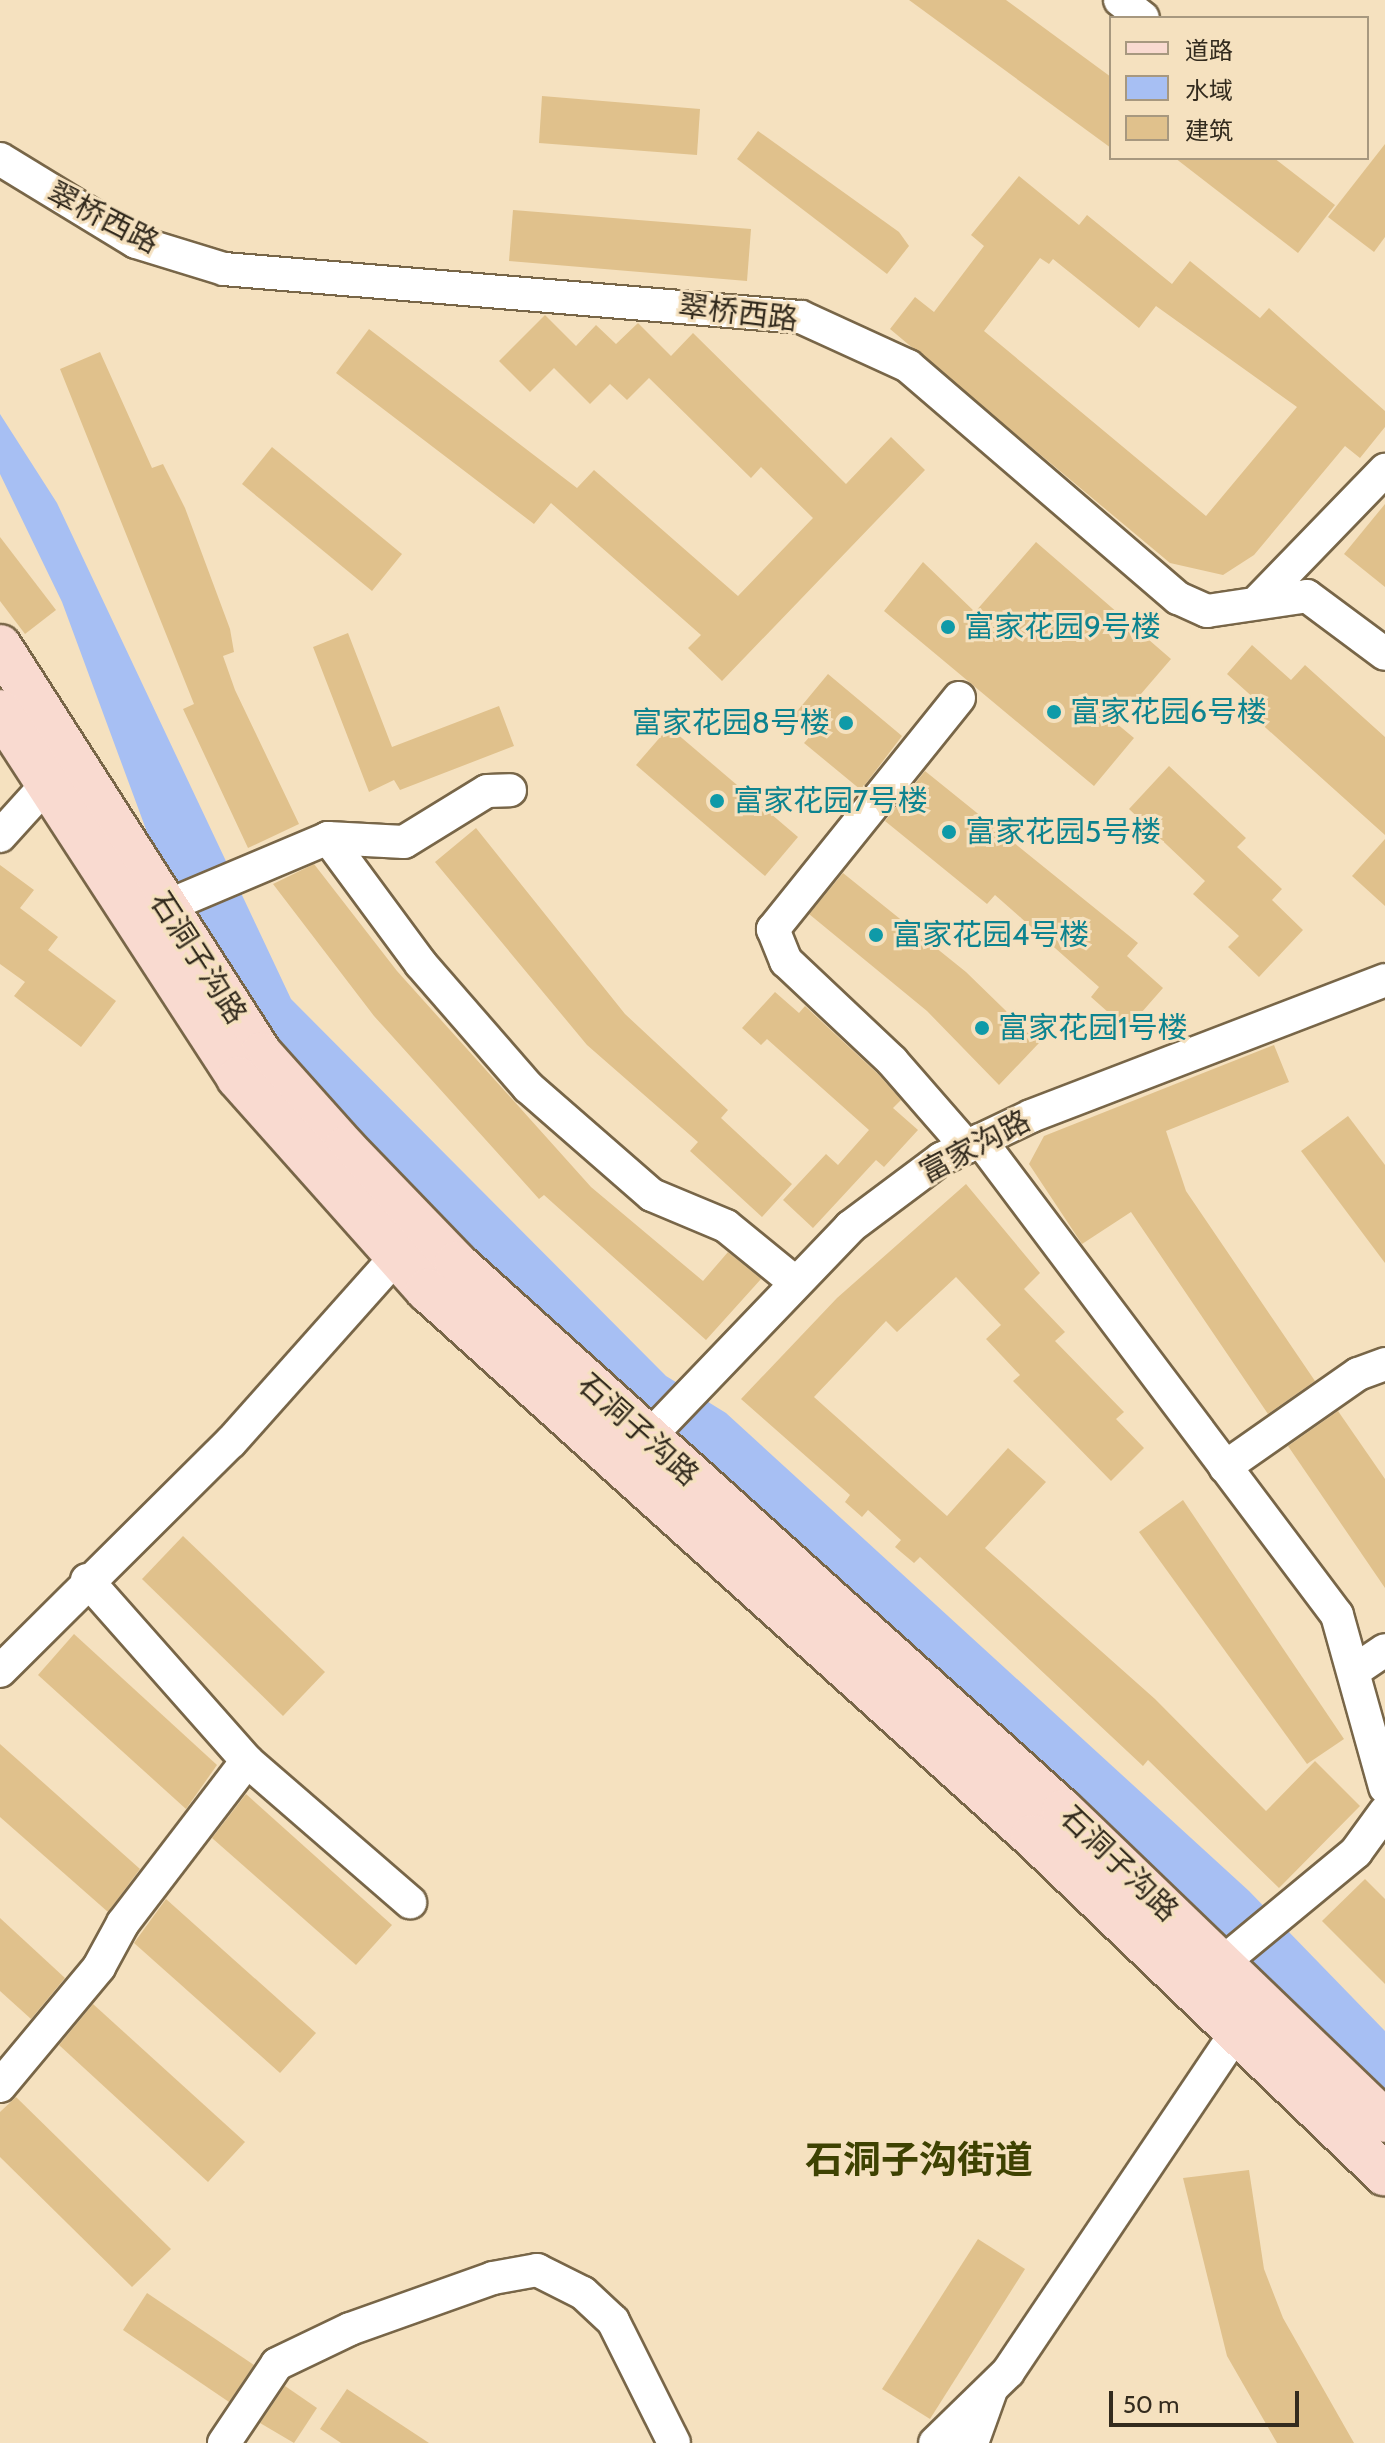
<!DOCTYPE html>
<meta charset="utf-8">
<style>
body{margin:0}
#map{position:relative;width:1385px;height:2443px;overflow:hidden;background:#f5e1bf;font-family:Cabin,"Noto Sans SC",sans-serif}
div>[style]{position:absolute}
[style*='--x']{left:calc(var(--x)*1px);top:calc(var(--y)*1px);width:calc(var(--w)*1px);rotate:calc(var(--a)*1deg)}
.water>*{inset:0;background:#a7bff3}
.building>*{inset:0;background:#e0c18c}
.roads{filter:drop-shadow(2px 0 #786648) drop-shadow(-2px 0 #786648) drop-shadow(0 2px #786648) drop-shadow(0 -2px #786648)}
.minor>*{height:32px;margin:-16px;padding:0 16px;transform-origin:16px;border-radius:16px;background:#fff}
.major>*{height:42px;margin:-21px;padding:0 21px;transform-origin:21px;border-radius:21px;background:#f9dad0}
.dots>*{width:22px;height:22px;translate:-50% -50%;box-sizing:border-box;border:4px solid #f5e1bf;border-radius:50%}
span{translate:-50% -50%;white-space:nowrap;text-align:center;line-height:1.15;-webkit-text-stroke:6px #f5e1bf;paint-order:stroke}
.street-label{font-size:30px;color:#332b1e}
.culture-label{font-size:30px;color:#0d838f}
.left{translate:0 -50%;text-align:left}
.right{translate:-100% -50%;text-align:right}
.district-label{font-size:38px;color:#3e4202;font-weight:700}
.legend{position:absolute;left:1109px;top:16px;width:260px;height:144px;box-sizing:border-box;background:#f5e1bf;border:2px solid #a7987f;margin:0;padding:10px 14px;list-style:none;font-size:24px;color:#332b1e}
.legend li{display:flex;align-items:center;gap:16px;height:40px}
.legend b{width:40px;border:2px solid #a7987f}
.scale{position:absolute;left:1109px;top:2391px;width:190px;height:36px;box-sizing:border-box;border:4px solid #332b1e;border-top:0;padding-left:10px;font-size:24px;line-height:28px;white-space:nowrap;color:#332b1e;-webkit-text-stroke:6px #f5e1bf;paint-order:stroke}
</style>
<div id="map">
<div class="water">
<i style="clip-path:polygon(0 414px,57px 503px,291px 999px,666px 1376px,726px 1413px,1249px 1891px,1385px 2031px,1385px 2097px,629px 1407px,274px 1047px,161px 870px,62px 602px,0 474px)"></i>
</div>
<div class="building">
<i style="clip-path:polygon(909px 0,1006px 0,1111px 77px,1111px 148px)"></i>
<i style="clip-path:polygon(542px 96px,700px 109px,697px 155px,539px 143px)"></i>
<i style="clip-path:polygon(758px 131px,899px 232px,909px 246px,887px 274px,737px 159px)"></i>
<i style="clip-path:polygon(1385px 144px,1385px 237px,1374px 252px,1328px 217px)"></i>
<i style="clip-path:polygon(1175px 158px,1274px 158px,1335px 205px,1298px 253px)"></i>
<i style="clip-path:polygon(evenodd,1019px 176px,1079px 225px,1087px 215px,1172px 284px,1190px 261px,1260px 318px,1269px 308px,1385px 411px,1385px 427px,1360px 458px,1345px 446px,1254px 555px,1223px 575px,1170px 563px,890px 329px,915px 297px,934px 312px,984px 246px,971px 235px,1019px 176px,1040px 258px,1049px 264px,1053px 259px,1139px 328px,1156px 306px,1297px 407px,1206px 516px,984px 331px,1040px 258px)"></i>
<i style="clip-path:polygon(513px 210px,751px 229px,747px 281px,509px 261px)"></i>
<i style="clip-path:polygon(545px 315px,576px 346px,596px 325px,616px 344px,638px 323px,671px 356px,693px 333px,846px 484px,891px 437px,925px 470px,722px 681px,688px 648px,701px 635px,551px 503px,534px 524px,336px 373px,369px 329px,577px 488px,594px 470px,738px 596px,813px 518px,761px 467px,751px 478px,649px 378px,627px 400px,610px 384px,590px 404px,554px 368px,530px 392px,499px 361px)"></i>
<i style="clip-path:polygon(100px 352px,152px 468px,163px 464px,185px 508px,230px 629px,234px 652px,223px 656px,235px 690px,299px 824px,248px 848px,183px 709px,194px 704px,60px 369px)"></i>
<i style="clip-path:polygon(272px 447px,402px 554px,372px 591px,242px 484px)"></i>
<i style="clip-path:polygon(1385px 504px,1385px 587px,1344px 554px)"></i>
<i style="clip-path:polygon(0 537px,56px 610px,25px 634px,0 601px)"></i>
<i style="clip-path:polygon(1036px 542px,1171px 659px,1116px 723px,1134px 738px,1094px 786px,884px 611px,923px 562px,975px 612px)"></i>
<i style="clip-path:polygon(348px 633px,392px 747px,499px 706px,514px 746px,400px 790px,394px 780px,369px 792px,313px 647px)"></i>
<i style="clip-path:polygon(1252px 645px,1291px 680px,1305px 665px,1385px 737px,1385px 835px,1256px 719px,1266px 709px,1227px 674px)"></i>
<i style="clip-path:polygon(828px 674px,902px 736px,861px 790px,804px 743px,814px 732px,794px 715px)"></i>
<i style="clip-path:polygon(669px 727px,798px 837px,765px 876px,636px 765px)"></i>
<i style="clip-path:polygon(1169px 766px,1246px 838px,1237px 847px,1282px 889px,1272px 900px,1303px 930px,1259px 977px,1228px 947px,1239px 936px,1193px 894px,1205px 881px,1129px 809px)"></i>
<i style="clip-path:polygon(925px 771px,1138px 943px,1127px 956px,1163px 988px,1127px 1029px,1091px 997px,1099px 987px,995px 895px,987px 904px,885px 821px)"></i>
<i style="clip-path:polygon(476px 828px,625px 1014px,728px 1110px,721px 1118px,792px 1184px,762px 1217px,690px 1151px,698px 1142px,587px 1045px,435px 862px)"></i>
<i style="clip-path:polygon(1385px 839px,1385px 906px,1352px 876px)"></i>
<i style="clip-path:polygon(314px 864px,397px 971px,591px 1187px,703px 1281px,728px 1252px,761px 1279px,706px 1340px,544px 1195px,539px 1199px,374px 1016px,273px 884px)"></i>
<i style="clip-path:polygon(0 865px,34px 890px,20px 908px,58px 937px,48px 950px,116px 1001px,81px 1047px,14px 996px,25px 982px,0 964px)"></i>
<i style="clip-path:polygon(843px 873px,966px 972px,1039px 1043px,999px 1085px,927px 1011px,809px 914px)"></i>
<i style="clip-path:polygon(775px 992px,799px 1013px,805px 1006px,878px 1074px,901px 1100px,893px 1108px,918px 1130px,884px 1167px,876px 1160px,813px 1228px,783px 1200px,826px 1154px,838px 1165px,869px 1130px,767px 1039px,761px 1045px,742px 1028px)"></i>
<i style="clip-path:polygon(1274px 1045px,1289px 1082px,1166px 1131px,1186px 1191px,1315px 1381px,1268px 1414px,1131px 1212px,1082px 1244px,1029px 1164px,1044px 1136px)"></i>
<i style="clip-path:polygon(1348px 1116px,1385px 1165px,1385px 1263px,1301px 1151px)"></i>
<i style="clip-path:polygon(966px 1184px,1040px 1273px,1024px 1289px,1065px 1332px,1055px 1341px,1124px 1412px,1116px 1419px,1144px 1448px,1111px 1481px,1013px 1381px,1020px 1375px,986px 1339px,1001px 1325px,956px 1277px,897px 1332px,886px 1321px,814px 1397px,947px 1516px,1008px 1448px,1046px 1482px,985px 1548px,1155px 1699px,1266px 1811px,1315px 1761px,1360px 1806px,1279px 1888px,1148px 1760px,1143px 1766px,920px 1557px,914px 1563px,895px 1547px,901px 1540px,868px 1510px,862px 1517px,845px 1502px,850px 1495px,741px 1399px,837px 1298px)"></i>
<i style="clip-path:polygon(1338px 1411px,1385px 1479px,1385px 1588px,1288px 1446px)"></i>
<i style="clip-path:polygon(1183px 1500px,1344px 1739px,1307px 1764px,1139px 1532px)"></i>
<i style="clip-path:polygon(183px 1536px,325px 1672px,283px 1716px,142px 1579px)"></i>
<i style="clip-path:polygon(74px 1634px,217px 1765px,186px 1809px,38px 1675px)"></i>
<i style="clip-path:polygon(0 1744px,140px 1869px,108px 1912px,0 1817px)"></i>
<i style="clip-path:polygon(246px 1794px,392px 1925px,356px 1965px,212px 1838px)"></i>
<i style="clip-path:polygon(1365px 1879px,1385px 1899px,1385px 1984px,1322px 1921px)"></i>
<i style="clip-path:polygon(166px 1899px,316px 2033px,280px 2073px,134px 1943px)"></i>
<i style="clip-path:polygon(0 1918px,65px 1978px,31px 2019px,0 1991px)"></i>
<i style="clip-path:polygon(93px 2004px,245px 2142px,208px 2182px,59px 2045px)"></i>
<i style="clip-path:polygon(16px 2097px,171px 2249px,132px 2287px,0 2157px,0 2112px)"></i>
<i style="clip-path:polygon(1249px 2170px,1264px 2269px,1283px 2318px,1354px 2443px,1277px 2443px,1227px 2356px,1183px 2178px)"></i>
<i style="clip-path:polygon(978px 2239px,1025px 2269px,930px 2419px,882px 2389px)"></i>
<i style="clip-path:polygon(147px 2293px,254px 2365px,229px 2402px,123px 2330px)"></i>
<i style="clip-path:polygon(285px 2386px,317px 2408px,294px 2443px,260px 2423px)"></i>
<i style="clip-path:polygon(347px 2389px,429px 2443px,341px 2443px,320px 2429px)"></i>
</div>
<div class="roads">
<div class="minor">
<i style="--x:1120;--y:0;--w:29;--a:38"></i>
<i style="--x:0;--y:159;--w:159;--a:31.4"></i>
<i style="--x:136;--y:242;--w:92;--a:17.1"></i>
<i style="--x:224;--y:269;--w:579;--a:4.76"></i>
<i style="--x:801;--y:317;--w:118;--a:24.6"></i>
<i style="--x:908;--y:366;--w:356;--a:40.7"></i>
<i style="--x:1178;--y:598;--w:32;--a:24"></i>
<i style="--x:1207;--y:611;--w:101;--a:-8.5"></i>
<i style="--x:1307;--y:596;--w:97;--a:36.6"></i>
<i style="--x:1260;--y:599;--w:180;--a:-45.9"></i>
<i style="--x:959;--y:698;--w:297;--a:128.8"></i>
<i style="--x:773;--y:929;--w:35;--a:68"></i>
<i style="--x:786;--y:961;--w:146;--a:43.3"></i>
<i style="--x:892;--y:1061;--w:114;--a:48.9"></i>
<i style="--x:0;--y:836;--w:72;--a:-47.8"></i>
<i style="--x:328;--y:838;--w:157;--a:53.6"></i>
<i style="--x:421;--y:964;--w:163;--a:49"></i>
<i style="--x:528;--y:1087;--w:164;--a:41.1"></i>
<i style="--x:652;--y:1195;--w:80;--a:22.7"></i>
<i style="--x:726;--y:1226;--w:90;--a:39.2"></i>
<i style="--x:165;--y:907;--w:177;--a:-22.9"></i>
<i style="--x:328;--y:838;--w:76;--a:3"></i>
<i style="--x:404;--y:842;--w:97;--a:-31.6"></i>
<i style="--x:487;--y:791;--w:23;--a:-2"></i>
<i style="--x:980;--y:1140;--w:594;--a:53.07"></i>
<i style="--x:1337;--y:1615;--w:179;--a:74.4"></i>
<i style="--x:647;--y:1439;--w:294;--a:-46.2"></i>
<i style="--x:850;--y:1227;--w:114;--a:-36.8"></i>
<i style="--x:941;--y:1159;--w:100;--a:-25.5"></i>
<i style="--x:1031;--y:1116;--w:379;--a:-21"></i>
<i style="--x:1225;--y:1467;--w:162;--a:-35"></i>
<i style="--x:1358;--y:1374;--w:29;--a:-20"></i>
<i style="--x:87;--y:1580;--w:242;--a:48.5"></i>
<i style="--x:247;--y:1761;--w:216;--a:40.9"></i>
<i style="--x:0;--y:1671;--w:325;--a:-44.8"></i>
<i style="--x:231;--y:1442;--w:248;--a:-48.3"></i>
<i style="--x:1354;--y:1671;--w:37;--a:-34"></i>
<i style="--x:1222;--y:1963;--w:174;--a:-39.6"></i>
<i style="--x:1356;--y:1852;--w:49;--a:-54.1"></i>
<i style="--x:0;--y:2086;--w:155;--a:-50.2"></i>
<i style="--x:99;--y:1967;--w:50;--a:-61.4"></i>
<i style="--x:123;--y:1923;--w:204;--a:-52.6"></i>
<i style="--x:224;--y:2443;--w:95;--a:-56.1"></i>
<i style="--x:277;--y:2364;--w:81;--a:-25.6"></i>
<i style="--x:350;--y:2329;--w:152;--a:-19.6"></i>
<i style="--x:493;--y:2278;--w:45;--a:-10.3"></i>
<i style="--x:537;--y:2270;--w:51;--a:26.6"></i>
<i style="--x:583;--y:2293;--w:41;--a:43"></i>
<i style="--x:613;--y:2321;--w:136;--a:63.4"></i>
<i style="--x:935;--y:2443;--w:102;--a:-44.2"></i>
<i style="--x:1008;--y:2372;--w:411;--a:-56.1"></i>
<i style="--x:972;--y:2443;--w:53;--a:-70.2"></i>
</div>
<div class="major">
<i style="--x:0;--y:646;--w:484;--a:57.4"></i>
<i style="--x:261;--y:1054;--w:126;--a:48.2"></i>
<i style="--x:345;--y:1148;--w:160;--a:46"></i>
<i style="--x:456;--y:1263;--w:818;--a:42.08"></i>
<i style="--x:1063;--y:1811;--w:447;--a:43.9"></i>
<i style="--x:0;--y:711;--w:437;--a:57"></i>
<i style="--x:238;--y:1078;--w:284;--a:48.3"></i>
<i style="--x:427;--y:1290;--w:815;--a:42.07"></i>
<i style="--x:1032;--y:1836;--w:489;--a:43.8"></i>
</div>
</div>
<div class="dots">
<i style="left:948px;top:627px;background:#0f9aa8"></i>
<i style="left:1054px;top:712px;background:#0f9aa8"></i>
<i style="left:846px;top:723px;background:#0f9aa8"></i>
<i style="left:717px;top:801px;background:#0f9aa8"></i>
<i style="left:949px;top:832px;background:#0f9aa8"></i>
<i style="left:876px;top:935px;background:#0f9aa8"></i>
<i style="left:982px;top:1028px;background:#0f9aa8"></i>
</div>
<div class="street-label">
<span style="left:103px;top:218px;rotate:27deg">翠桥西路</span>
<span style="left:738px;top:313px;rotate:7deg">翠桥西路</span>
<span style="left:198px;top:958px;rotate:57deg">石洞子沟路</span>
<span style="left:975px;top:1147px;rotate:-28deg">富家沟路</span>
<span style="left:638px;top:1430px;rotate:42deg">石洞子沟路</span>
<span style="left:1119px;top:1864px;rotate:44deg">石洞子沟路</span>
</div>
<div class="culture-label">
<span class="left" style="left:964px;top:627px">富家花园9号楼</span>
<span class="left" style="left:1070px;top:712px">富家花园6号楼</span>
<span class="right" style="left:830px;top:723px">富家花园8号楼</span>
<span class="left" style="left:733px;top:801px">富家花园7号楼</span>
<span class="left" style="left:965px;top:832px">富家花园5号楼</span>
<span class="left" style="left:892px;top:935px">富家花园4号楼</span>
<span class="left" style="left:998px;top:1028px">富家花园1号楼</span>
</div>
<div class="district-label">
<span style="left:919px;top:2160px">石洞子沟街道</span>
</div>
<ul class="legend">
<li><b style="height:10px;background:#f9dad0"></b>道路</li>
<li><b style="height:22px;background:#a7bff3"></b>水域</li>
<li><b style="height:22px;background:#e0c18c"></b>建筑</li>
</ul>
<div class="scale">50 m</div>
</div>
